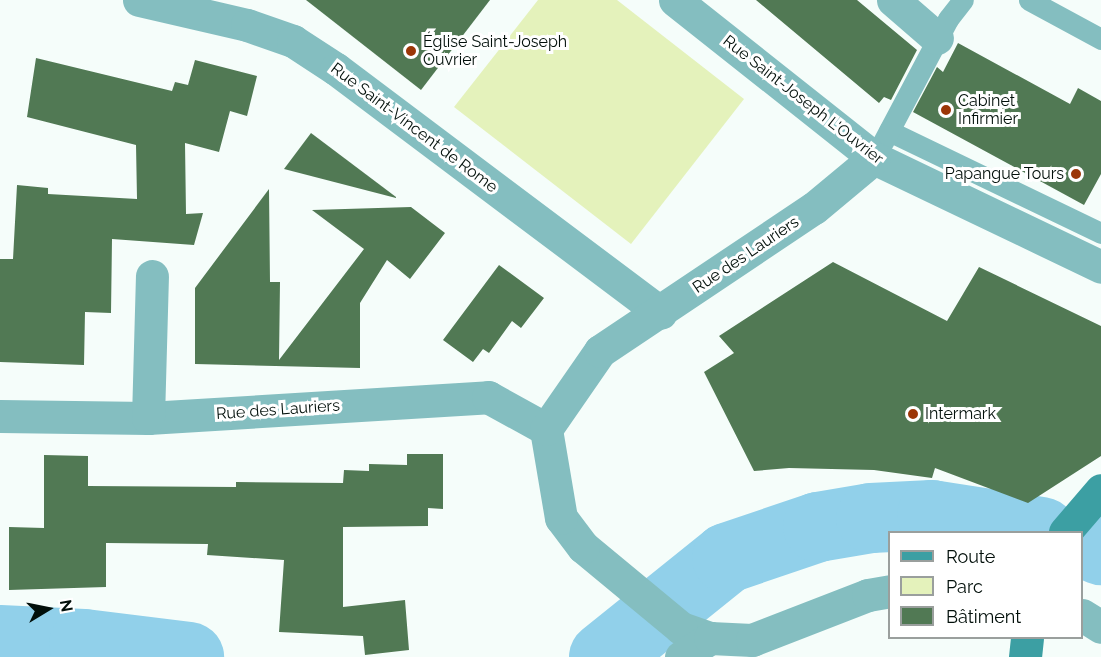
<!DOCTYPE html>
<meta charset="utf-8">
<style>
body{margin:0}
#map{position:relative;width:1101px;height:657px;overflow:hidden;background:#f5fdfa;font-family:Raleway,sans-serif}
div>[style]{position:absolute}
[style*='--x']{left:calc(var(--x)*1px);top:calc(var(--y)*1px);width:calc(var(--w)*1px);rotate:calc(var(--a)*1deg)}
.green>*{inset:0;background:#e4f2bb}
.river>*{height:70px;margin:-35px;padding:0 35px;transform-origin:35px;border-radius:35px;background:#91d0ea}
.building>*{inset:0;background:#517954}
.lane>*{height:21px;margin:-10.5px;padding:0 10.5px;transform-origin:10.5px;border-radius:10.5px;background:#84bec0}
.street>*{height:33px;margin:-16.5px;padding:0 16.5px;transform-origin:16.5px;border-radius:16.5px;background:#84bec0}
.secondary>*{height:33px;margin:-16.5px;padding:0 16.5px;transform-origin:16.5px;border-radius:16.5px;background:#3c9fa3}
.dots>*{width:16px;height:16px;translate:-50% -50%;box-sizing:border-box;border:3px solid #fff;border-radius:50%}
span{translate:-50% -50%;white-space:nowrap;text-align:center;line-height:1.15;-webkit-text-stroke:6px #fff;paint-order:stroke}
.poi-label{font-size:16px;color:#020f0a}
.left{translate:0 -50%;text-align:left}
.right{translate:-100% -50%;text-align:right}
.street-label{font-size:16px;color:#020f0a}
.legend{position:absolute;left:888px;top:531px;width:195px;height:108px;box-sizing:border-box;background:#fff;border:2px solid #9a9f9d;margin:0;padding:8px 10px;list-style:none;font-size:18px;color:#020f0a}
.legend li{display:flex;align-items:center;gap:12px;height:30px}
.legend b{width:30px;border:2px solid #9a9f9d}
.north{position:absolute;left:18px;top:579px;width:60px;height:60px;-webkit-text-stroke:4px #fff;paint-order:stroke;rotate:80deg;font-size:16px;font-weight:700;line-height:24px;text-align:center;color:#020f0a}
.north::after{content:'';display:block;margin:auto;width:21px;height:27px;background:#020f0a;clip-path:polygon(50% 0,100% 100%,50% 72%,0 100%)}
</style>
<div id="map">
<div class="green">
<i style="clip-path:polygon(538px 0,617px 0,744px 99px,631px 244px,454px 107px)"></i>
</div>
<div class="river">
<i style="--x:1082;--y:542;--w:21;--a:23"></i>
<i style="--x:0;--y:640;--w:84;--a:2.7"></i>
<i style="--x:84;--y:644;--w:106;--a:7.1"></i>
<i style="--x:604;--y:657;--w:158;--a:-38.8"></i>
<i style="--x:727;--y:558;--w:96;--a:-18.8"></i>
<i style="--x:818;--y:527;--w:54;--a:-9.6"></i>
<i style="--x:871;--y:518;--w:61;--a:-2.8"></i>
<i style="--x:932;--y:515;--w:111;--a:8.8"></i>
</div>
<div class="building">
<i style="clip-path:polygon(306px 0,490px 0,421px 90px)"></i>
<i style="clip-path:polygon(756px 0,857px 0,917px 50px,891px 100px,884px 97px,879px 103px)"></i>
<i style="clip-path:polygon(958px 43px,1070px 104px,1078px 88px,1101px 101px,1101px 174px,1084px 205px,913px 112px,937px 67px,943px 72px)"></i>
<i style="clip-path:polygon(36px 58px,172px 91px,175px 82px,188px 85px,195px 60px,257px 76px,247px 116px,230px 111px,219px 152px,185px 143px,186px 214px,203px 213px,194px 245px,112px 239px,111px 313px,85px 312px,84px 365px,0 362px,0 259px,13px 259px,17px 185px,48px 188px,48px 194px,137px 199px,136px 145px,27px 117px)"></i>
<i style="clip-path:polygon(311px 133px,396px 197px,396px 198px,284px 169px)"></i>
<i style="clip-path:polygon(269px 189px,270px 282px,280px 282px,279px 360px,364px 249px,312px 210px,411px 207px,445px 233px,410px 279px,387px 260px,360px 303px,360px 368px,195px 364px,195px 288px)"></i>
<i style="clip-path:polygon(833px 262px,947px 321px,979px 267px,1101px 326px,1101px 456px,1028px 503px,935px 468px,932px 478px,874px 470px,789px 468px,754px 471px,704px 372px,734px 353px,719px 336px)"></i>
<i style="clip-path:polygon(499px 265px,544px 298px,521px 328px,512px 321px,489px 353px,483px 349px,473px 362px,443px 340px)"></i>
<i style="clip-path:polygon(407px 454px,443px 454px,443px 509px,428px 508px,428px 526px,343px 527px,343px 607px,405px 600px,409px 650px,365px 655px,363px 636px,279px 632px,284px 560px,207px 555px,208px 544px,106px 543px,106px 587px,9px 590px,9px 527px,44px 528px,44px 455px,88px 456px,88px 486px,236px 487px,236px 482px,343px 483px,344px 470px,369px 471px,369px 464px,407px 465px)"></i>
</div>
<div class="lane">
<i style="--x:1029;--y:0;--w:82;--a:28.4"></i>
<i style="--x:889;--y:131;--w:235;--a:25.7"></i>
<i style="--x:883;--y:142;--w:139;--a:-62.1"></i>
<i style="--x:948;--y:19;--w:24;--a:-52"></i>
</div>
<div class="street">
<i style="--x:139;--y:0;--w:111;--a:13"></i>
<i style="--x:247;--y:25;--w:49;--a:19.2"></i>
<i style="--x:293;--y:41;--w:51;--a:33.1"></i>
<i style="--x:336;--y:69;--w:406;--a:36.9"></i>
<i style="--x:675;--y:0;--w:254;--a:38.4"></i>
<i style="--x:874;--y:158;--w:252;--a:25.6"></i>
<i style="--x:893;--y:0;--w:58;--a:40.8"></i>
<i style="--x:0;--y:416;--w:148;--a:0.8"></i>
<i style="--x:148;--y:418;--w:341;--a:-3.5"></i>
<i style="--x:488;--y:397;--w:66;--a:28.9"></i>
<i style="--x:148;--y:418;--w:142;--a:-88.4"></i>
<i style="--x:1082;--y:615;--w:22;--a:32"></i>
<i style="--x:710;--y:638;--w:31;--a:-161"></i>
<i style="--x:681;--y:628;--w:127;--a:-140.4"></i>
<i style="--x:583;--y:547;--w:36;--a:-127"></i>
<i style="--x:561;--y:518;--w:90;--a:-99.6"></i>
<i style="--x:546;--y:429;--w:95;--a:-55.3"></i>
<i style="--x:600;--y:351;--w:257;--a:-33.8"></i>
<i style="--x:814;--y:208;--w:78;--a:-39.8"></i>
<i style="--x:681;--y:657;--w:35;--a:-33"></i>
<i style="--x:710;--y:638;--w:42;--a:2.7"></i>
<i style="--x:752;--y:640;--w:124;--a:-21.2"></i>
<i style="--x:868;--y:595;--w:22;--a:-10"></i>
</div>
<div class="secondary">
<i style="--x:1065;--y:532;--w:55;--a:-49.4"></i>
<i style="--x:1025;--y:657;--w:19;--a:-84"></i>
</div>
<div class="dots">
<i style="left:411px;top:51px;background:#9b3607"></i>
<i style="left:946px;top:110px;background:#9b3607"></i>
<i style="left:1076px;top:174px;background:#9b3607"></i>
<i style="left:913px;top:414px;background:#9b3607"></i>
</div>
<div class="poi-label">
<span class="left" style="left:423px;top:51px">Église Saint-Joseph<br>Ouvrier</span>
<span class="left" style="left:958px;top:110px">Cabinet<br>Infirmier</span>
<span class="right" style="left:1064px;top:174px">Papangue Tours</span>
<span class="left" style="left:925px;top:414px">Intermark</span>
</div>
<div class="street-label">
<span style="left:803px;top:100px;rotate:38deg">Rue Saint-Joseph L'Ouvrier</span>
<span style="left:414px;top:128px;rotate:37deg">Rue Saint-Vincent de Rome</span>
<span style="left:746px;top:255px;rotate:-34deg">Rue des Lauriers</span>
<span style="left:278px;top:410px;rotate:-4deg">Rue des Lauriers</span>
</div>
<ul class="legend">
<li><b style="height:8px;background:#3c9fa3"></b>Route</li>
<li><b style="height:16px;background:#e4f2bb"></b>Parc</li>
<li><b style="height:16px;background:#517954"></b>Bâtiment</li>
</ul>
<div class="north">N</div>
</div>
